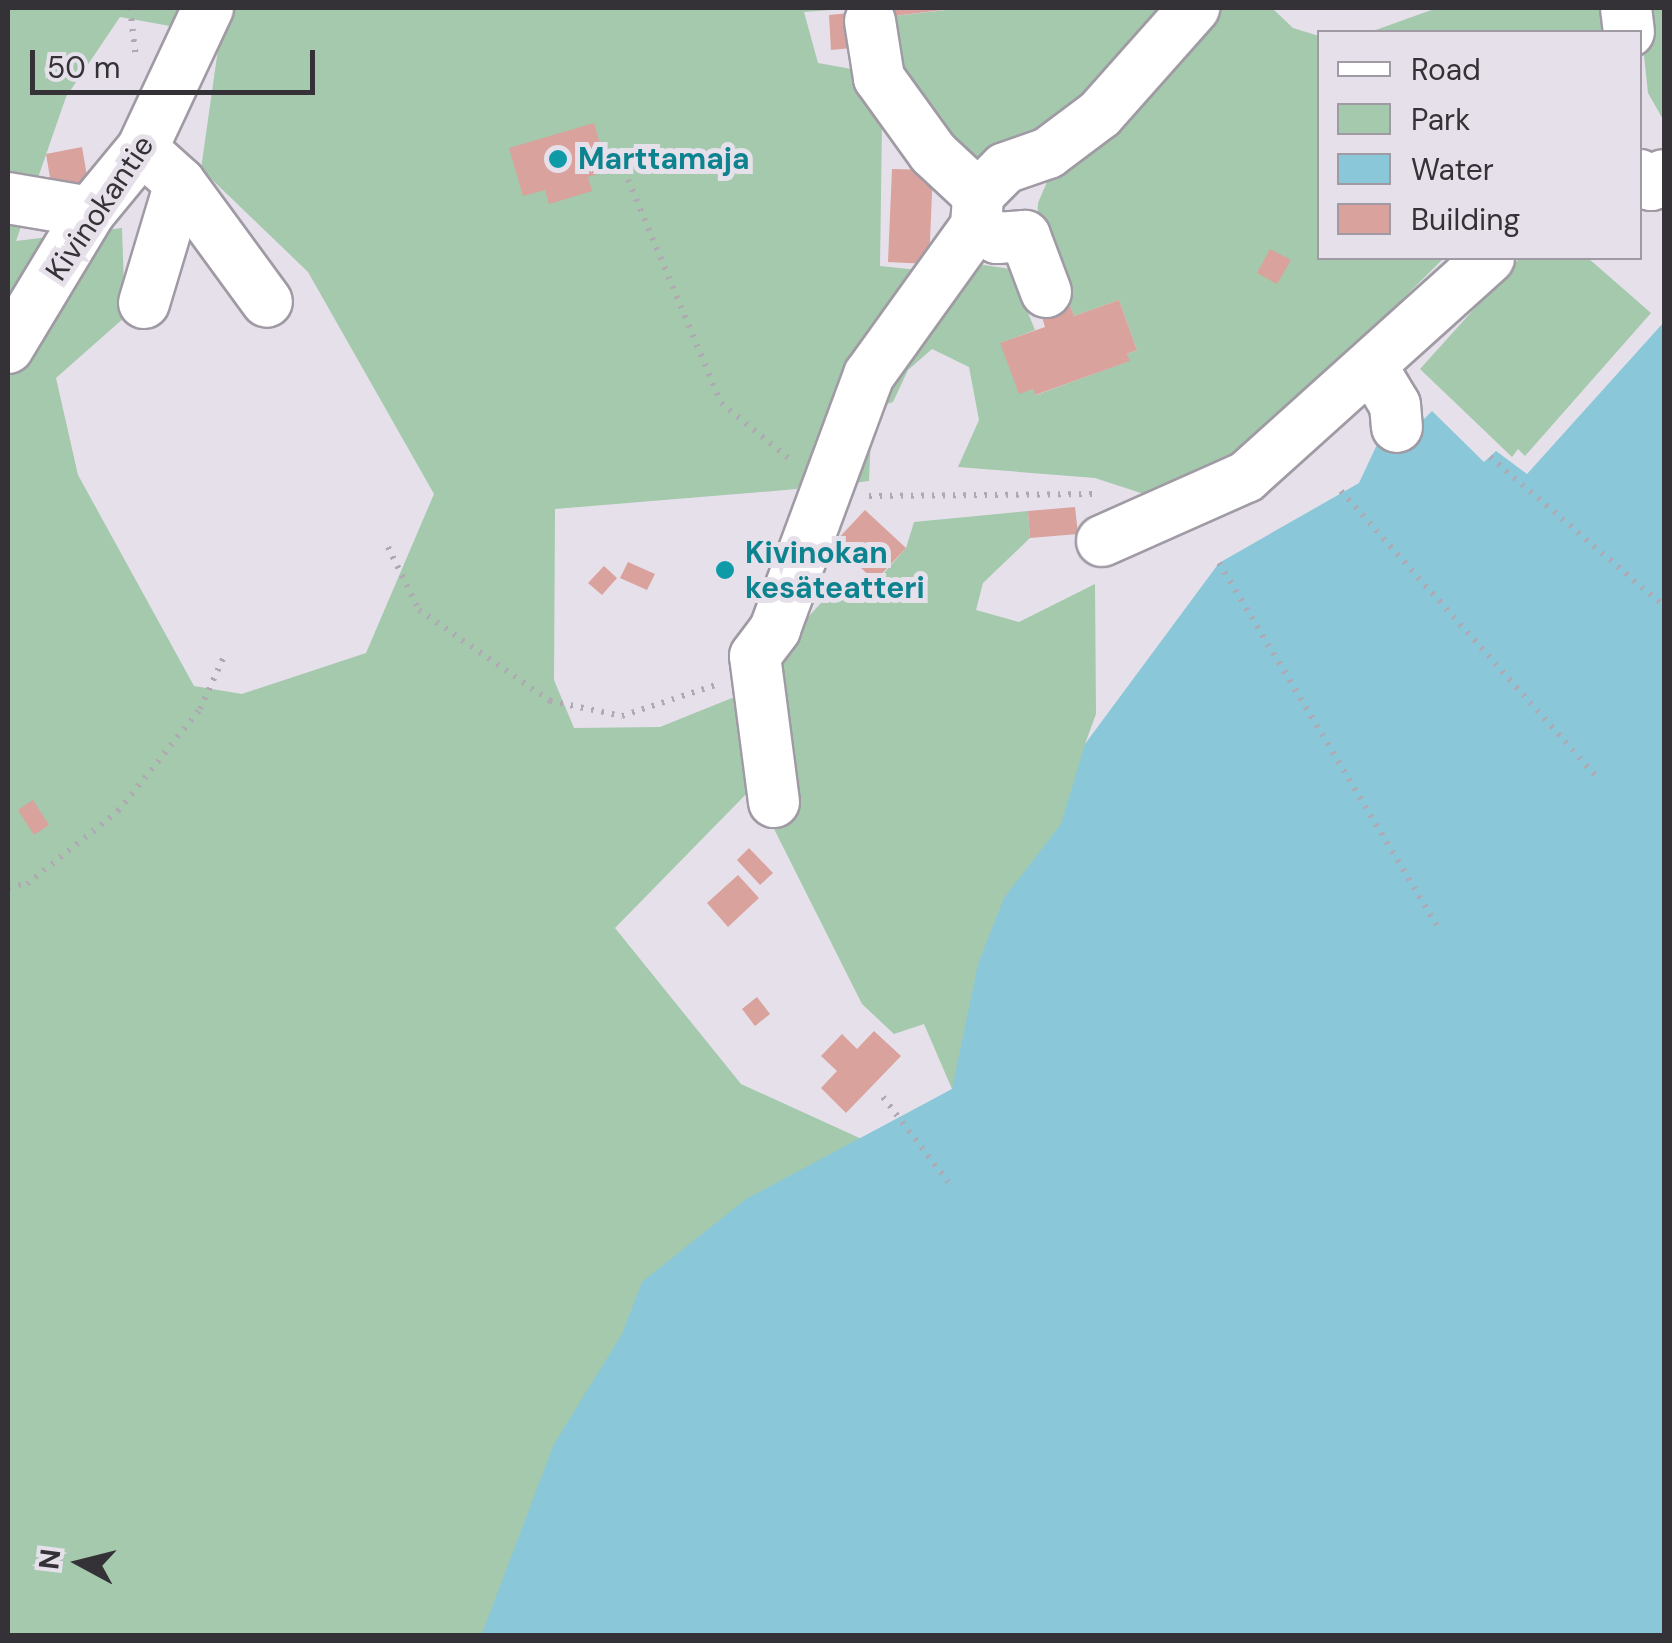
<!DOCTYPE html>
<meta charset="utf-8">
<style>
body{margin:0}
#map{position:relative;width:1672px;height:1643px;overflow:hidden;background:#e6e0eb;font-family:"DM Sans",sans-serif}
div>[style]{position:absolute}
[style*='--x']{left:calc(var(--x)*1px);top:calc(var(--y)*1px);width:calc(var(--w)*1px);rotate:calc(var(--a)*1deg)}
.green>*{inset:0;background:#a4c9ad}
.water>*{inset:0;background:#8ac7d9}
.building>*{inset:0;background:#d9a29c}
.path>*{height:6px;margin-top:-3px;transform-origin:0;background:repeating-linear-gradient(90deg,#aea9b2 0 2.5px,transparent 0 10.5px)}
.roads{filter:drop-shadow(2px 0 #a09aa4) drop-shadow(-2px 0 #a09aa4) drop-shadow(0 2px #a09aa4) drop-shadow(0 -2px #a09aa4)}
.minor>*{height:50px;margin:-25px;padding:0 25px;transform-origin:25px;border-radius:25px;background:#fff}
.dots>*{width:28px;height:28px;translate:-50% -50%;box-sizing:border-box;border:5px solid #e6e0eb;border-radius:50%}
span{translate:-50% -50%;white-space:nowrap;text-align:center;line-height:1.15;-webkit-text-stroke:10px #e6e0eb;paint-order:stroke}
.culture-label{font-size:30px;color:#0d838f;font-weight:700}
.left{translate:0 -50%;text-align:left}
.street-label{font-size:30px;color:#343236}
.frame{position:absolute;inset:0;border:10px solid #343236;pointer-events:none}
.legend{position:absolute;left:1317px;top:30px;width:325px;height:230px;box-sizing:border-box;background:#e6e0eb;border:2px solid #9f9aa3;margin:0;padding:12px 18px;list-style:none;font-size:30px;color:#343236}
.legend li{display:flex;align-items:center;gap:20px;height:50px}
.legend b{width:50px;border:2px solid #9f9aa3}
.north{position:absolute;left:30px;top:1513px;width:100px;height:100px;-webkit-text-stroke:8px #e6e0eb;paint-order:stroke;rotate:277deg;font-size:28px;font-weight:700;line-height:40px;text-align:center;color:#343236}
.north::after{content:'';display:block;margin:auto;width:35px;height:45px;background:#343236;clip-path:polygon(50% 0,100% 100%,50% 72%,0 100%)}
.scale{position:absolute;left:30px;top:50px;width:285px;height:45px;box-sizing:border-box;border:5px solid #343236;border-top:0;padding-left:12px;font-size:30px;line-height:35px;white-space:nowrap;color:#343236;-webkit-text-stroke:8px #e6e0eb;paint-order:stroke}
</style>
<div id="map">
<div class="green">
<i style="clip-path:polygon(evenodd,8px 8px,859px 8px,804px 12px,818px 63px,857px 70px,882px 124px,880px 266px,928px 271px,797px 489px,555px 509px,554px 680px,574px 728px,660px 727px,737px 696px,838px 584px,876px 582px,906px 548px,914px 522px,1028px 511px,1030px 538px,983px 583px,976px 610px,1019px 622px,1095px 584px,1096px 714px,1085px 744px,1105px 789px,947px 1120px,926px 1104px,952px 1089px,924px 1024px,894px 1034px,862px 1004px,753px 787px,615px 928px,741px 1084px,866px 1141px,533px 1635px,8px 1636px,8px 8px,120px 17px,220px 35px,201px 169px,308px 272px,434px 494px,366px 653px,242px 694px,194px 686px,78px 475px,56px 378px,125px 317px,122px 228px,16px 241px,66px 97px,120px 17px)"></i>
<i style="clip-path:polygon(964px 8px,1174px 8px,1095px 102px,973px 163px,900px 76px,885px 17px)"></i>
<i style="clip-path:polygon(1220px 8px,1272px 8px,1293px 28px,1319px 36px,1320px 258px,1444px 258px,1235px 465px,1153px 497px,1095px 478px,958px 467px,979px 420px,969px 367px,932px 349px,908px 370px,893px 402px,872px 409px,869px 481px,844px 484px,860px 420px,971px 263px,1010px 269px,1035px 330px,1001px 343px,1019px 393px,1033px 389px,1036px 395px,1129px 361px,1127px 354px,1137px 350px,1119px 300px,1074px 316px,1037px 223px,1038px 203px,1055px 163px)"></i>
<i style="clip-path:polygon(1437px 8px,1611px 8px,1616px 32px,1370px 32px)"></i>
<i style="clip-path:polygon(1639px 8px,1664px 8px,1664px 121px,1648px 93px)"></i>
<i style="clip-path:polygon(1520px 258px,1588px 258px,1651px 313px,1525px 456px,1518px 449px,1512px 457px,1420px 369px)"></i>
</div>
<div class="water">
<i style="clip-path:polygon(1664px 322px,1664px 1635px,481px 1636px,554px 1444px,622px 1334px,642px 1282px,746px 1199px,952px 1089px,978px 964px,1004px 898px,1061px 824px,1085px 744px,1219px 563px,1359px 483px,1381px 436px,1417px 426px,1432px 411px,1484px 462px,1496px 451px,1527px 474px)"></i>
</div>
<div class="building">
<i style="clip-path:polygon(884px 8px,943px 8px,943px 10px,885px 17px)"></i>
<i style="clip-path:polygon(859px 12px,863px 47px,831px 50px,829px 15px)"></i>
<i style="clip-path:polygon(594px 123px,608px 171px,588px 177px,592px 191px,549px 204px,545px 190px,523px 196px,509px 148px)"></i>
<i style="clip-path:polygon(82px 147px,88px 182px,52px 189px,46px 154px)"></i>
<i style="clip-path:polygon(892px 169px,933px 170px,929px 264px,888px 262px)"></i>
<i style="clip-path:polygon(1270px 249px,1291px 260px,1277px 284px,1257px 273px)"></i>
<i style="clip-path:polygon(1119px 300px,1137px 350px,1127px 354px,1130px 361px,1035px 395px,1033px 389px,1019px 394px,1000px 343px,1045px 327px,1042px 317px,1070px 306px,1074px 316px)"></i>
<i style="clip-path:polygon(1075px 507px,1078px 534px,1030px 538px,1028px 511px)"></i>
<i style="clip-path:polygon(865px 510px,906px 548px,875px 581px,834px 543px)"></i>
<i style="clip-path:polygon(628px 562px,655px 574px,647px 590px,620px 578px)"></i>
<i style="clip-path:polygon(604px 566px,617px 578px,602px 595px,588px 583px)"></i>
<i style="clip-path:polygon(33px 800px,49px 825px,34px 835px,18px 810px)"></i>
<i style="clip-path:polygon(749px 848px,773px 873px,760px 885px,737px 860px)"></i>
<i style="clip-path:polygon(738px 875px,759px 898px,728px 927px,707px 903px)"></i>
<i style="clip-path:polygon(757px 997px,770px 1014px,755px 1026px,742px 1009px)"></i>
<i style="clip-path:polygon(874px 1031px,901px 1056px,846px 1113px,821px 1088px,837px 1071px,821px 1056px,842px 1034px,857px 1049px)"></i>
</div>
<div class="path">
<i style="--x:130;--y:8;--w:50;--a:83.2"></i>
<i style="--x:624;--y:170;--w:252;--a:67.4"></i>
<i style="--x:721;--y:403;--w:90;--a:39.2"></i>
<i style="--x:1490;--y:457;--w:229;--a:40.6"></i>
<i style="--x:1341;--y:491;--w:385;--a:48.2"></i>
<i style="--x:869;--y:496;--w:227;--a:-0.5"></i>
<i style="--x:388;--y:547;--w:70;--a:63.8"></i>
<i style="--x:419;--y:610;--w:160;--a:34.8"></i>
<i style="--x:550;--y:701;--w:74;--a:11.8"></i>
<i style="--x:622;--y:716;--w:102;--a:-18.3"></i>
<i style="--x:1219;--y:563;--w:427;--a:59"></i>
<i style="--x:8;--y:887;--w:19;--a:-9"></i>
<i style="--x:27;--y:884;--w:117;--a:-38.7"></i>
<i style="--x:118;--y:811;--w:131;--a:-51.2"></i>
<i style="--x:200;--y:709;--w:63;--a:-65.5"></i>
<i style="--x:883;--y:1097;--w:107;--a:52.6"></i>
</div>
<div class="roads">
<div class="minor">
<i style="--x:1626;--y:8;--w:24;--a:83"></i>
<i style="--x:870;--y:21;--w:58;--a:81"></i>
<i style="--x:879;--y:78;--w:92;--a:54.2"></i>
<i style="--x:933;--y:153;--w:62;--a:43"></i>
<i style="--x:142;--y:149;--w:51;--a:41.8"></i>
<i style="--x:180;--y:183;--w:147;--a:53.8"></i>
<i style="--x:1640;--y:175;--w:15;--a:42"></i>
<i style="--x:1651;--y:185;--w:16;--a:-38"></i>
<i style="--x:8;--y:198;--w:83;--a:9.7"></i>
<i style="--x:1046;--y:292;--w:60;--a:-110.6"></i>
<i style="--x:1025;--y:236;--w:28;--a:176"></i>
<i style="--x:997;--y:238;--w:24;--a:-150"></i>
<i style="--x:976;--y:226;--w:31;--a:-86"></i>
<i style="--x:978;--y:195;--w:38;--a:-45"></i>
<i style="--x:1005;--y:168;--w:46;--a:-19.2"></i>
<i style="--x:1048;--y:153;--w:65;--a:-36.9"></i>
<i style="--x:1100;--y:114;--w:142;--a:-48.4"></i>
<i style="--x:144;--y:303;--w:125;--a:-73.3"></i>
<i style="--x:8;--y:348;--w:159;--a:-58.9"></i>
<i style="--x:90;--y:212;--w:82;--a:-50.5"></i>
<i style="--x:142;--y:149;--w:156;--a:-64.9"></i>
<i style="--x:1372;--y:367;--w:44;--a:58.8"></i>
<i style="--x:1395;--y:405;--w:22;--a:85"></i>
<i style="--x:1102;--y:541;--w:158;--a:-24"></i>
<i style="--x:1246;--y:477;--w:327;--a:-42"></i>
<i style="--x:774;--y:802;--w:147;--a:-97.4"></i>
<i style="--x:755;--y:656;--w:34;--a:-53"></i>
<i style="--x:775;--y:629;--w:271;--a:-69.7"></i>
<i style="--x:869;--y:375;--w:183;--a:-54.3"></i>
</div>
</div>
<div class="dots">
<i style="left:558px;top:159px;background:#0f9aa8"></i>
<i style="left:725px;top:570px;background:#0f9aa8"></i>
</div>
<div class="culture-label">
<span class="left" style="left:578px;top:159px">Marttamaja</span>
<span class="left" style="left:745px;top:570px">Kivinokan<br>kesäteatteri</span>
</div>
<div class="street-label">
<span style="left:100px;top:208px;rotate:-56deg">Kivinokantie</span>
</div>
<div class="frame"></div>
<ul class="legend">
<li><b style="height:12px;background:#fff"></b>Road</li>
<li><b style="height:28px;background:#a4c9ad"></b>Park</li>
<li><b style="height:28px;background:#8ac7d9"></b>Water</li>
<li><b style="height:28px;background:#d9a29c"></b>Building</li>
</ul>
<div class="north">N</div>
<div class="scale">50 m</div>
</div>
